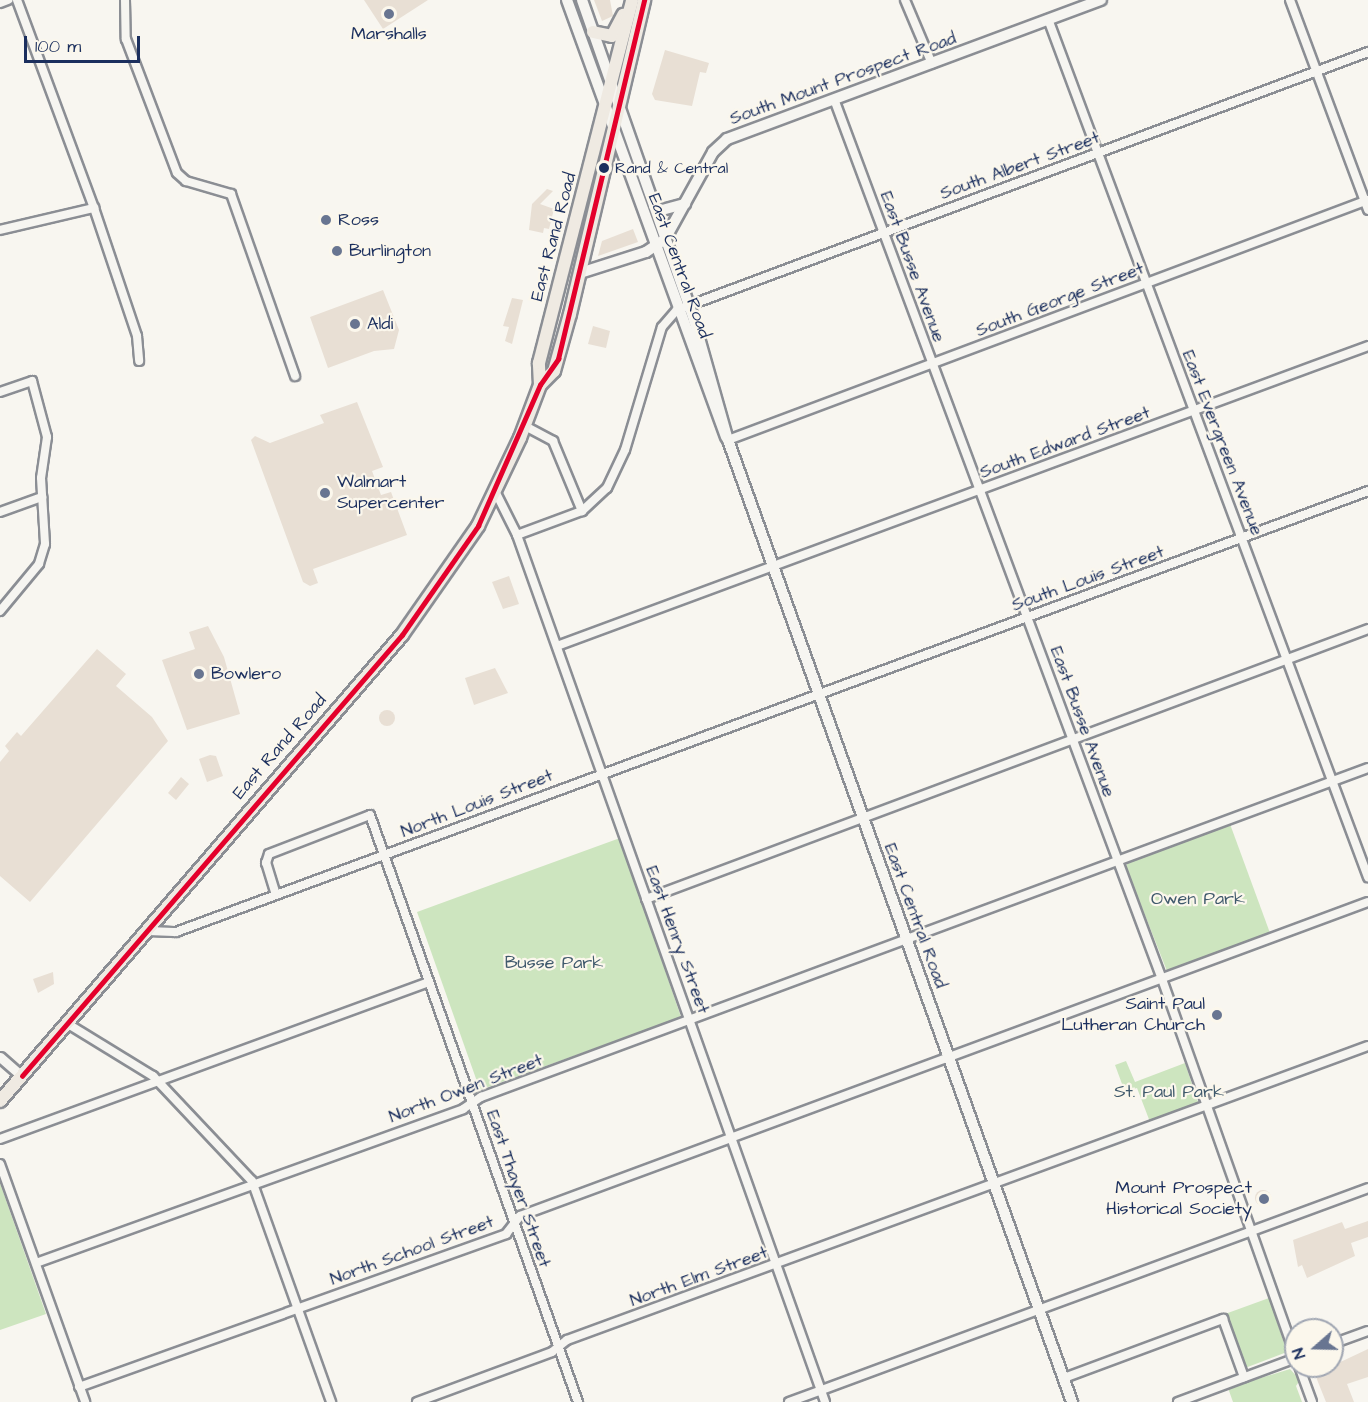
<!DOCTYPE html>
<style>
body{margin:0}
#map{position:relative;width:1368px;height:1402px;overflow:hidden;background:#f8f6f0;font-family:"Architects Daughter",sans-serif}
div>[style]{position:absolute}
[style*='--x']{left:calc(var(--x)*1px);top:calc(var(--y)*1px);width:calc(var(--w)*1px);rotate:calc(var(--a)*1deg)}
.green>*{inset:0;background:#cde5bf}
.building>*{inset:0;background:#e8dfd4}
.round{border-radius:50%}
.roads{filter:drop-shadow(2px 0 #8b8e94) drop-shadow(-2px 0 #8b8e94) drop-shadow(0 2px #8b8e94) drop-shadow(0 -2px #8b8e94)}
.minor>*{height:8px;margin:-4px;padding:0 4px;transform-origin:4px;border-radius:4px;background:#f6f5f1}
.tertiary>*{height:9px;margin:-4.5px;padding:0 4.5px;transform-origin:4.5px;border-radius:4.5px;background:#f6f5f1}
.secondary>*{height:10px;margin:-5px;padding:0 5px;transform-origin:5px;border-radius:5px;background:#f6f5f1}
.primary>*{height:12px;margin:-6px;padding:0 6px;transform-origin:6px;border-radius:6px;background:#efeae2}
.bus-1>*{height:4.5px;margin:-2.25px;padding:0 2.25px;transform-origin:2.25px;border-radius:2.25px;background:#e4002b}
.dots>*{width:16px;height:16px;translate:-50% -50%;box-sizing:border-box;border:3px solid #fbf7ec;border-radius:50%}
span{translate:-50% -50%;white-space:nowrap;text-align:center;line-height:1.15;-webkit-text-stroke:4.5px #fbf7ec;paint-order:stroke}
.bus-label{font-size:16px;color:#1b2f5e}
.left{translate:0 -50%;text-align:left}
.poi-label{font-size:18px;color:#1b2f5e}
.right{translate:-100% -50%;text-align:right}
.street-label{font-size:18px;color:#1b2f5e}
.park-label{font-size:18px;color:#3f596c}
.north{position:absolute;left:1284px;top:1318px;width:60px;height:60px;box-sizing:border-box;background:#fbf7ec;border:2px solid #a1a7b3;border-radius:50%;rotate:250deg;font-size:16px;font-weight:700;line-height:24px;text-align:center;color:#1b2f5e}
.north::after{content:'';display:block;margin:auto;width:21px;height:27px;background:#687591;clip-path:polygon(50% 0,100% 100%,50% 72%,0 100%)}
.scale{position:absolute;left:24px;top:36px;width:116px;height:27px;box-sizing:border-box;border:3px solid #1b2f5e;border-top:0;padding-left:8px;font-size:18px;line-height:21px;white-space:nowrap;color:#1b2f5e;-webkit-text-stroke:4px #fbf7ec;paint-order:stroke}
</style>
<div id="map">
<div class="green">
<i style="clip-path:polygon(1230px 824px,1270px 933px,1167px 971px,1126px 867px,1128px 862px)"></i>
<i style="clip-path:polygon(620px 838px,681px 1017px,480px 1090px,417px 912px)"></i>
<i style="clip-path:polygon(1126px 1061px,1135px 1082px,1185px 1063px,1198px 1102px,1150px 1122px,1137px 1088px,1125px 1092px,1115px 1065px)"></i>
<i style="clip-path:polygon(0 1183px,46px 1314px,0 1330px)"></i>
<i style="clip-path:polygon(1269px 1298px,1287px 1352px,1245px 1368px,1225px 1314px)"></i>
<i style="clip-path:polygon(1290px 1369px,1300px 1380px,1296px 1386px,1302px 1402px,1233px 1402px,1228px 1388px)"></i>
</div>
<div class="building">
<i style="clip-path:polygon(364px 0,428px 0,383px 29px)"></i>
<i style="clip-path:polygon(594px 0,610px 0,613px 16px,602px 21px)"></i>
<i style="clip-path:polygon(665px 50px,709px 63px,706px 73px,700px 72px,692px 106px,655px 100px,652px 94px)"></i>
<i style="clip-path:polygon(547px 189px,553px 191px,540px 204px,554px 209px,549px 229px,544px 228px,543px 233px,529px 230px,532px 204px)"></i>
<i style="clip-path:polygon(633px 229px,638px 242px,598px 256px,602px 241px)"></i>
<i style="clip-path:polygon(383px 290px,399px 330px,394px 349px,374px 351px,328px 368px,310px 317px)"></i>
<i style="clip-path:polygon(512px 298px,523px 300px,512px 344px,505px 341px,509px 327px,503px 326px)"></i>
<i style="clip-path:polygon(593px 326px,610px 331px,606px 348px,588px 344px)"></i>
<i style="clip-path:polygon(357px 402px,383px 467px,372px 471px,381px 495px,391px 492px,407px 535px,313px 569px,318px 583px,310px 586px,303px 582px,251px 440px,255px 436px,270px 443px,324px 423px,320px 415px)"></i>
<i style="clip-path:polygon(509px 576px,519px 604px,503px 609px,492px 582px)"></i>
<i style="clip-path:polygon(208px 626px,224px 657px,240px 714px,187px 730px,162px 660px,195px 649px,189px 632px)"></i>
<i style="clip-path:polygon(97px 649px,126px 674px,116px 686px,152px 717px,168px 741px,30px 902px,0 876px,0 762px,9px 751px,5px 746px,17px 732px,21px 736px)"></i>
<i style="clip-path:polygon(495px 668px,508px 693px,474px 705px,465px 678px)"></i>
<i class="round" style="left:379px;top:710px;width:16px;height:16px"></i>
<i style="clip-path:polygon(210px 755px,216px 756px,223px 776px,207px 782px,199px 759px)"></i>
<i style="clip-path:polygon(181px 777px,189px 784px,176px 800px,168px 793px)"></i>
<i style="clip-path:polygon(53px 972px,54px 984px,38px 993px,33px 979px)"></i>
<i class="round" style="left:1255px;top:1190px;width:16px;height:16px"></i>
<i style="clip-path:polygon(1368px 1221px,1368px 1237px,1351px 1243px,1355px 1256px,1307px 1278px,1302px 1265px,1298px 1267px,1293px 1240px,1342px 1222px,1345px 1229px)"></i>
<i style="clip-path:polygon(1368px 1349px,1368px 1377px,1347px 1384px,1354px 1402px,1326px 1402px,1316px 1377px,1321px 1366px,1332px 1366px)"></i>
</div>
<div class="roads">
<div class="minor">
<i style="--x:17;--y:0;--w:222;--a:69.7"></i>
<i style="--x:94;--y:208;--w:135;--a:71.4"></i>
<i style="--x:137;--y:336;--w:25;--a:85"></i>
<i style="--x:125;--y:0;--w:39;--a:89"></i>
<i style="--x:126;--y:39;--w:143;--a:69.2"></i>
<i style="--x:177;--y:173;--w:12;--a:42"></i>
<i style="--x:186;--y:181;--w:47;--a:16.1"></i>
<i style="--x:231;--y:194;--w:193;--a:70.6"></i>
<i style="--x:905;--y:0;--w:69;--a:67.1"></i>
<i style="--x:1290;--y:0;--w:224;--a:69.6"></i>
<i style="--x:0;--y:3;--w:9;--a:-21"></i>
<i style="--x:1048;--y:19;--w:916;--a:69.55"></i>
<i style="--x:834;--y:99;--w:939;--a:69.56"></i>
<i style="--x:1162;--y:979;--w:402;--a:70.5"></i>
<i style="--x:0;--y:230;--w:97;--a:-13.2"></i>
<i style="--x:0;--y:392;--w:34;--a:-19"></i>
<i style="--x:32;--y:381;--w:58;--a:75"></i>
<i style="--x:47;--y:437;--w:41;--a:98.3"></i>
<i style="--x:41;--y:478;--w:66;--a:86.5"></i>
<i style="--x:45;--y:544;--w:21;--a:107"></i>
<i style="--x:39;--y:564;--w:61;--a:129.7"></i>
<i style="--x:525;--y:426;--w:32;--a:28"></i>
<i style="--x:553;--y:441;--w:76;--a:67.5"></i>
<i style="--x:728;--y:440;--w:684;--a:-20.56"></i>
<i style="--x:495;--y:491;--w:49;--a:63.4"></i>
<i style="--x:517;--y:535;--w:920;--a:70.44"></i>
<i style="--x:0;--y:512;--w:45;--a:-19.7"></i>
<i style="--x:517;--y:535;--w:69;--a:-20.3"></i>
<i style="--x:582;--y:511;--w:34;--a:-43"></i>
<i style="--x:607;--y:488;--w:42;--a:-64.7"></i>
<i style="--x:625;--y:450;--w:128;--a:-73.3"></i>
<i style="--x:662;--y:327;--w:23;--a:-49"></i>
<i style="--x:677;--y:310;--w:738;--a:-20.47"></i>
<i style="--x:557;--y:646;--w:865;--a:-20.3"></i>
<i style="--x:276;--y:895;--w:34;--a:-107"></i>
<i style="--x:266;--y:863;--w:9;--a:-72"></i>
<i style="--x:269;--y:854;--w:108;--a:-21.1"></i>
<i style="--x:370;--y:815;--w:623;--a:70.49"></i>
<i style="--x:646;--y:899;--w:771;--a:-20.5"></i>
<i style="--x:146;--y:931;--w:30;--a:2"></i>
<i style="--x:176;--y:932;--w:1271;--a:-20.3"></i>
<i style="--x:68;--y:1024;--w:100;--a:31.5"></i>
<i style="--x:153;--y:1076;--w:144;--a:46.7"></i>
<i style="--x:252;--y:1181;--w:235;--a:70.3"></i>
<i style="--x:0;--y:1139;--w:456;--a:-20.1"></i>
<i style="--x:0;--y:1164;--w:253;--a:70.3"></i>
<i style="--x:36;--y:1263;--w:454;--a:-19.8"></i>
<i style="--x:463;--y:1109;--w:22;--a:-34"></i>
<i style="--x:481;--y:1097;--w:946;--a:-20.35"></i>
<i style="--x:1332;--y:1344;--w:38;--a:-20"></i>
<i style="--x:1299;--y:1366;--w:38;--a:70"></i>
<i style="--x:1064;--y:1378;--w:170;--a:-20.4"></i>
<i style="--x:1223;--y:1319;--w:62;--a:70.1"></i>
<i style="--x:79;--y:1387;--w:454;--a:-19.7"></i>
<i style="--x:506;--y:1234;--w:23;--a:-52"></i>
<i style="--x:520;--y:1216;--w:904;--a:-20.32"></i>
<i style="--x:417;--y:1402;--w:144;--a:-20.3"></i>
<i style="--x:552;--y:1352;--w:19;--a:-39"></i>
<i style="--x:567;--y:1340;--w:853;--a:-20.16"></i>
<i style="--x:789;--y:1402;--w:617;--a:-20.28"></i>
<i style="--x:1178;--y:1402;--w:126;--a:-20.4"></i>
</div>
<div class="tertiary">
<i style="--x:0;--y:1057;--w:29;--a:41"></i>
</div>
<div class="secondary">
<i style="--x:567;--y:0;--w:465;--a:70"></i>
<i style="--x:582;--y:0;--w:339;--a:70.7"></i>
<i style="--x:694;--y:320;--w:125;--a:74.2"></i>
<i style="--x:728;--y:440;--w:1022;--a:70.32"></i>
<i style="--x:654;--y:206;--w:9;--a:27"></i>
<i style="--x:662;--y:210;--w:24;--a:-15"></i>
<i style="--x:580;--y:273;--w:69;--a:-17.7"></i>
<i style="--x:646;--y:252;--w:23;--a:-34"></i>
<i style="--x:665;--y:239;--w:99;--a:-61.1"></i>
<i style="--x:713;--y:152;--w:19;--a:-43"></i>
<i style="--x:727;--y:139;--w:399;--a:-20.4"></i>
</div>
<div class="primary">
<i style="--x:593;--y:32;--w:19;--a:12"></i>
<i style="--x:612;--y:36;--w:24;--a:-62"></i>
<i style="--x:540;--y:385;--w:20;--a:-45"></i>
<i style="--x:554;--y:371;--w:59;--a:-74.3"></i>
<i style="--x:570;--y:314;--w:323;--a:-76.7"></i>
<i style="--x:0;--y:1101;--w:615;--a:-49.22"></i>
<i style="--x:402;--y:635;--w:133;--a:-55.1"></i>
<i style="--x:478;--y:526;--w:98;--a:-64.5"></i>
<i style="--x:520;--y:438;--w:57;--a:-69.3"></i>
<i style="--x:540;--y:385;--w:22;--a:-93"></i>
<i style="--x:539;--y:363;--w:375;--a:-75.6"></i>
</div>
</div>
<div class="bus-1">
<i style="--x:22;--y:1076;--w:582;--a:-49.25"></i>
<i style="--x:402;--y:635;--w:133;--a:-55.1"></i>
<i style="--x:478;--y:526;--w:154;--a:-66.3"></i>
<i style="--x:540;--y:385;--w:32;--a:-55"></i>
<i style="--x:558;--y:359;--w:369;--a:-76.5"></i>
</div>
<div class="dots">
<i style="left:389px;top:14px;background:#687591"></i>
<i style="left:604px;top:168px;background:#1b2f5e"></i>
<i style="left:326px;top:220px;background:#687591"></i>
<i style="left:337px;top:251px;background:#687591"></i>
<i style="left:355px;top:324px;background:#687591"></i>
<i style="left:325px;top:493px;background:#687591"></i>
<i style="left:199px;top:674px;background:#687591"></i>
<i style="left:1217px;top:1015px;background:#687591"></i>
<i style="left:1264px;top:1199px;background:#687591"></i>
</div>
<div class="bus-label">
<span class="left" style="left:615px;top:168px">Rand &amp; Central</span>
</div>
<div class="poi-label">
<span style="left:389px;top:34px">Marshalls</span>
<span class="left" style="left:338px;top:220px">Ross</span>
<span class="left" style="left:349px;top:251px">Burlington</span>
<span class="left" style="left:367px;top:324px">Aldi</span>
<span class="left" style="left:337px;top:493px">Walmart<br>Supercenter</span>
<span class="left" style="left:211px;top:674px">Bowlero</span>
<span class="right" style="left:1205px;top:1015px">Saint Paul<br>Lutheran Church</span>
<span class="right" style="left:1252px;top:1199px">Mount Prospect<br>Historical Society</span>
</div>
<div class="street-label">
<span style="left:843px;top:79px;rotate:-20deg">South Mount Prospect Road</span>
<span style="left:1020px;top:166px;rotate:-20deg">South Albert Street</span>
<span style="left:554px;top:237px;rotate:-75deg">East Rand Road</span>
<span style="left:679px;top:266px;rotate:70deg">East Central Road</span>
<span style="left:912px;top:267px;rotate:70deg">East Busse Avenue</span>
<span style="left:1060px;top:300px;rotate:-21deg">South George Street</span>
<span style="left:1065px;top:443px;rotate:-20deg">South Edward Street</span>
<span style="left:1222px;top:443px;rotate:69deg">East Evergreen Avenue</span>
<span style="left:1088px;top:579px;rotate:-20deg">South Louis Street</span>
<span style="left:1082px;top:722px;rotate:70deg">East Busse Avenue</span>
<span style="left:280px;top:747px;rotate:-49deg">East Rand Road</span>
<span style="left:477px;top:804px;rotate:-21deg">North Louis Street</span>
<span style="left:915px;top:916px;rotate:70deg">East Central Road</span>
<span style="left:677px;top:940px;rotate:70deg">East Henry Street</span>
<span style="left:466px;top:1089px;rotate:-21deg">North Owen Street</span>
<span style="left:518px;top:1189px;rotate:71deg">East Thayer Street</span>
<span style="left:412px;top:1251px;rotate:-20deg">North School Street</span>
<span style="left:699px;top:1277px;rotate:-20deg">North Elm Street</span>
</div>
<div class="park-label">
<span style="left:1198px;top:899px">Owen Park</span>
<span style="left:554px;top:963px">Busse Park</span>
<span style="left:1169px;top:1092px">St. Paul Park</span>
</div>
<div class="north">N</div>
<div class="scale">100 m</div>
</div>
